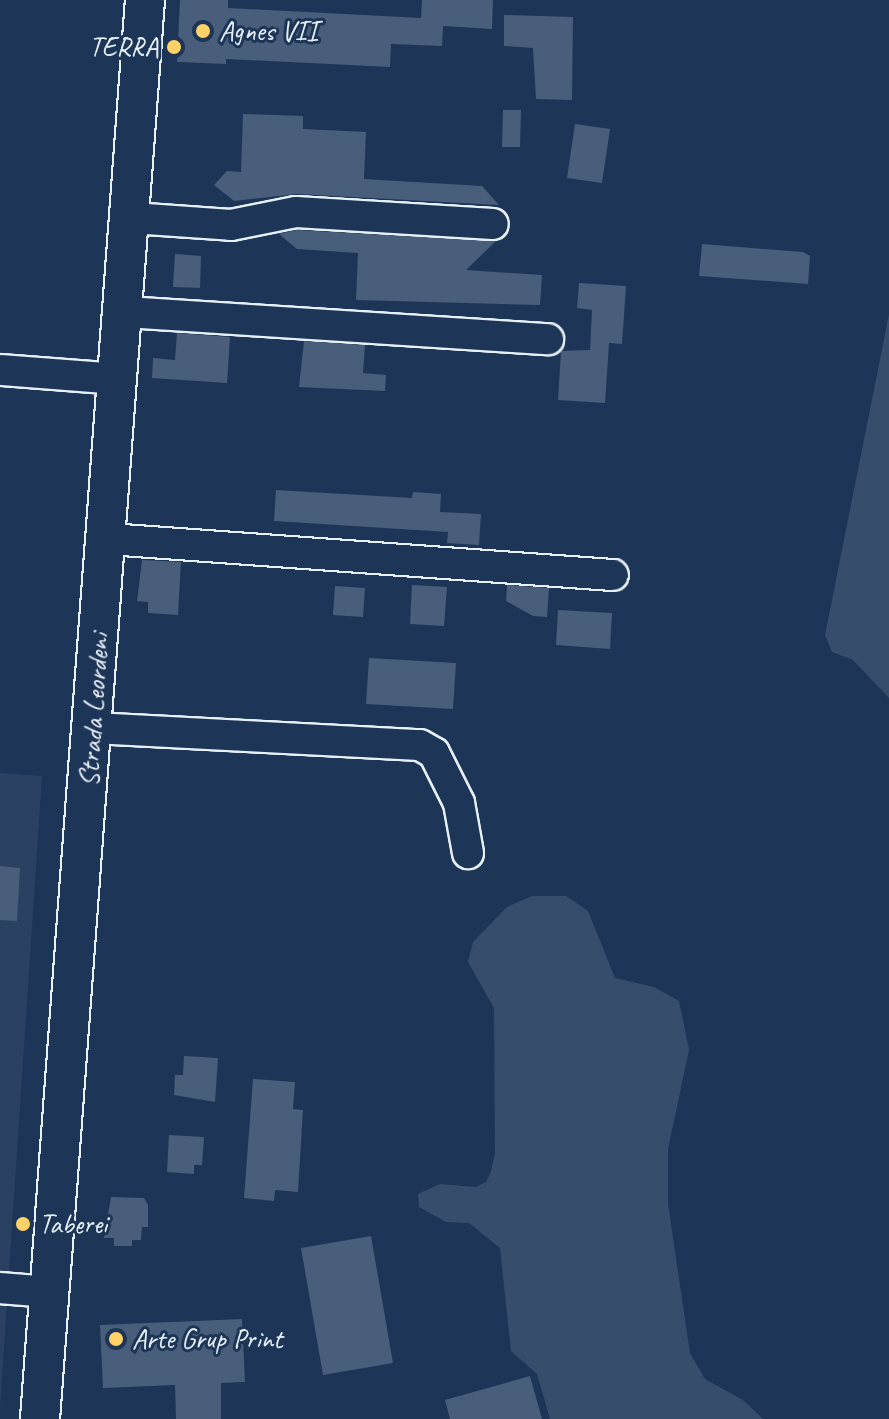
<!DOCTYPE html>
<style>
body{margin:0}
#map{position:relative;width:889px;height:1419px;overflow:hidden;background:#1d3557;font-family:Caveat,sans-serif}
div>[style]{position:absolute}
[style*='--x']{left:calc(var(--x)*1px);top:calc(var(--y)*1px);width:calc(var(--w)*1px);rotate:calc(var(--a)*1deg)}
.built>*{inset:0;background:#2a4162}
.green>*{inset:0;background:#374d6c}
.building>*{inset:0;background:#495e7a}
.roads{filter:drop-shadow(2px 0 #e8f1f8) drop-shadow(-2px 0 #e8f1f8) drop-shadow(0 2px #e8f1f8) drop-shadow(0 -2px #e8f1f8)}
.minor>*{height:30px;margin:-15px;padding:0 15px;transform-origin:15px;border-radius:15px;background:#1d3557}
.major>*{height:38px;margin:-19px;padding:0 19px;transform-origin:19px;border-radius:19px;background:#1d3557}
.dots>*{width:22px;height:22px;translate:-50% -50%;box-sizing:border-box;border:4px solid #1d3557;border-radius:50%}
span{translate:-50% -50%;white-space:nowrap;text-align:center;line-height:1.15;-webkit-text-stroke:6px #1d3557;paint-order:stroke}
.poi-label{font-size:28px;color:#e8f1f8}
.left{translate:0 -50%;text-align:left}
.right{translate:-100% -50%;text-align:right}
.street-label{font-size:28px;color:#e8f1f8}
</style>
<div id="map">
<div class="built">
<i style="clip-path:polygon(0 773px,42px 776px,0 1407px)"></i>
</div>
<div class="green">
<i style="clip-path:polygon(889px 314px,889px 698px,853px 660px,832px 652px,825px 635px)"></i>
<i style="clip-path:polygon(532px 896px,566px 896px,588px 911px,615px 978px,654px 987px,679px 1001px,689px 1050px,668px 1149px,668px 1204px,690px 1353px,705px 1379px,743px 1400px,763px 1419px,550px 1419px,537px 1374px,511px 1351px,500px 1248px,469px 1223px,446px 1222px,419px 1207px,418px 1194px,440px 1184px,476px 1187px,486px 1182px,491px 1171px,495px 1153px,494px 1008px,468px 962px,473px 942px,507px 907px)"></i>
</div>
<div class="building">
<i style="clip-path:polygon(180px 0,228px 0,228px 8px,421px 18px,422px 0,493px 0,492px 29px,443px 26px,442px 46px,391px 44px,390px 67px,226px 59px,226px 64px,177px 62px)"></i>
<i style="clip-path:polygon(504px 15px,573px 17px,572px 100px,536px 99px,533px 48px,504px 46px)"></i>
<i style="clip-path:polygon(503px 110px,521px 110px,520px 147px,502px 147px)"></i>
<i style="clip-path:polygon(243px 114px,303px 116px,303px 129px,366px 132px,364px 179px,482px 186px,499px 205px,297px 194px,234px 201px,214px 185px,227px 171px,241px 172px)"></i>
<i style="clip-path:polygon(575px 124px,610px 129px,602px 183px,567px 178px)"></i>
<i style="clip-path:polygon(297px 230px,496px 241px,466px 270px,542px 275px,540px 305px,356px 300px,358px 253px,297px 249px,279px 234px)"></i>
<i style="clip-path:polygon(702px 244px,803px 252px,810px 256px,808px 284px,699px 276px)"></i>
<i style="clip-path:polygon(175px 254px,201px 256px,200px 288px,173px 287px)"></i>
<i style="clip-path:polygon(579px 283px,626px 286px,622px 344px,609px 343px,605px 403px,558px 400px,561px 351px,590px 350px,592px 310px,577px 308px)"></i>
<i style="clip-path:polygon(177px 333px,230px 337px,227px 383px,152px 378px,153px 358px,175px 360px)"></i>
<i style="clip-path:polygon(304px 341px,365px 345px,363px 373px,386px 375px,385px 391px,299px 387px)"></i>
<i style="clip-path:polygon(276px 490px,412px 498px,413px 492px,441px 494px,440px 512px,481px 514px,479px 545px,447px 543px,448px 532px,274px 521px)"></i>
<i style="clip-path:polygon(142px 560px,181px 562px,178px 615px,148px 613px,148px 602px,137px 601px)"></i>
<i style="clip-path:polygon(412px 585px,447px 587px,444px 626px,410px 624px)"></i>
<i style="clip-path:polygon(507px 585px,549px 588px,547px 617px,533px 616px,506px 601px)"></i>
<i style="clip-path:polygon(335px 586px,365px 588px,363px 617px,333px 615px)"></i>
<i style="clip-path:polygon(558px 610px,612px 613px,610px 649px,556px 645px)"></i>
<i style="clip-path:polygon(369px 658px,456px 663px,453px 709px,366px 704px)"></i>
<i style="clip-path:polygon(0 866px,20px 868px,17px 921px,0 920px)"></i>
<i style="clip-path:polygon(184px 1056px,218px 1058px,215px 1102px,174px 1095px,175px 1075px,183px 1075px)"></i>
<i style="clip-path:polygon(253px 1079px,295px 1082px,293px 1109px,303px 1110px,298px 1192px,275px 1190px,274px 1201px,244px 1198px)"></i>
<i style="clip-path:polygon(169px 1135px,204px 1137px,202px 1165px,194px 1165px,194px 1174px,167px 1172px)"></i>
<i style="clip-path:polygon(111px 1197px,144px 1198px,148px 1205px,148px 1227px,142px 1227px,141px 1240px,132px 1240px,132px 1246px,114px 1246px,114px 1238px,104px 1238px)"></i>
<i style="clip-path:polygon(371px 1236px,393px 1363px,323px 1375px,301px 1248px)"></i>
<i style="clip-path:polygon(242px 1319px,245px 1382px,221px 1383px,221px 1419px,176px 1419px,175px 1385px,103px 1388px,100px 1325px)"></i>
<i style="clip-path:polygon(530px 1376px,542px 1419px,450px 1419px,445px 1400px)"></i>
</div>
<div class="roads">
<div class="minor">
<i style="--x:132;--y:218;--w:99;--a:4"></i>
<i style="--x:231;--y:225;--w:66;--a:-11.3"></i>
<i style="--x:296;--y:212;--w:197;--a:3.5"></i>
<i style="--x:125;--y:312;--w:424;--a:3.7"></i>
<i style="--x:2;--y:370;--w:118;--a:4.4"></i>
<i style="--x:108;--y:539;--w:506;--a:4.08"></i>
<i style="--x:93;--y:728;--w:327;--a:3"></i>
<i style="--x:420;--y:745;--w:16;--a:30"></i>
<i style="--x:434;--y:753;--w:56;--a:63.4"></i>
<i style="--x:459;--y:803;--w:51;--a:79.8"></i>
<i style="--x:0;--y:1288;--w:50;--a:4.6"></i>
</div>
<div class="major">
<i style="--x:40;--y:1419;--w:1423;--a:-85.77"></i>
</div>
</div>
<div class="dots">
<i style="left:203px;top:31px;background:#ffd166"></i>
<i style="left:174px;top:47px;background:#ffd166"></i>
<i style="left:23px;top:1224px;background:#ffd166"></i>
<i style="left:116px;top:1339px;background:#ffd166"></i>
</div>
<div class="poi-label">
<span class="left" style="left:219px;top:31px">Agnes VII</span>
<span class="right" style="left:158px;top:47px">TERRA</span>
<span class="left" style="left:39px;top:1224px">Taberei</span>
<span class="left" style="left:132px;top:1339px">Arte Grup Print</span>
</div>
<div class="street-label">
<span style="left:94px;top:710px;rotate:-86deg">Strada Leordeni</span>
</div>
</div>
